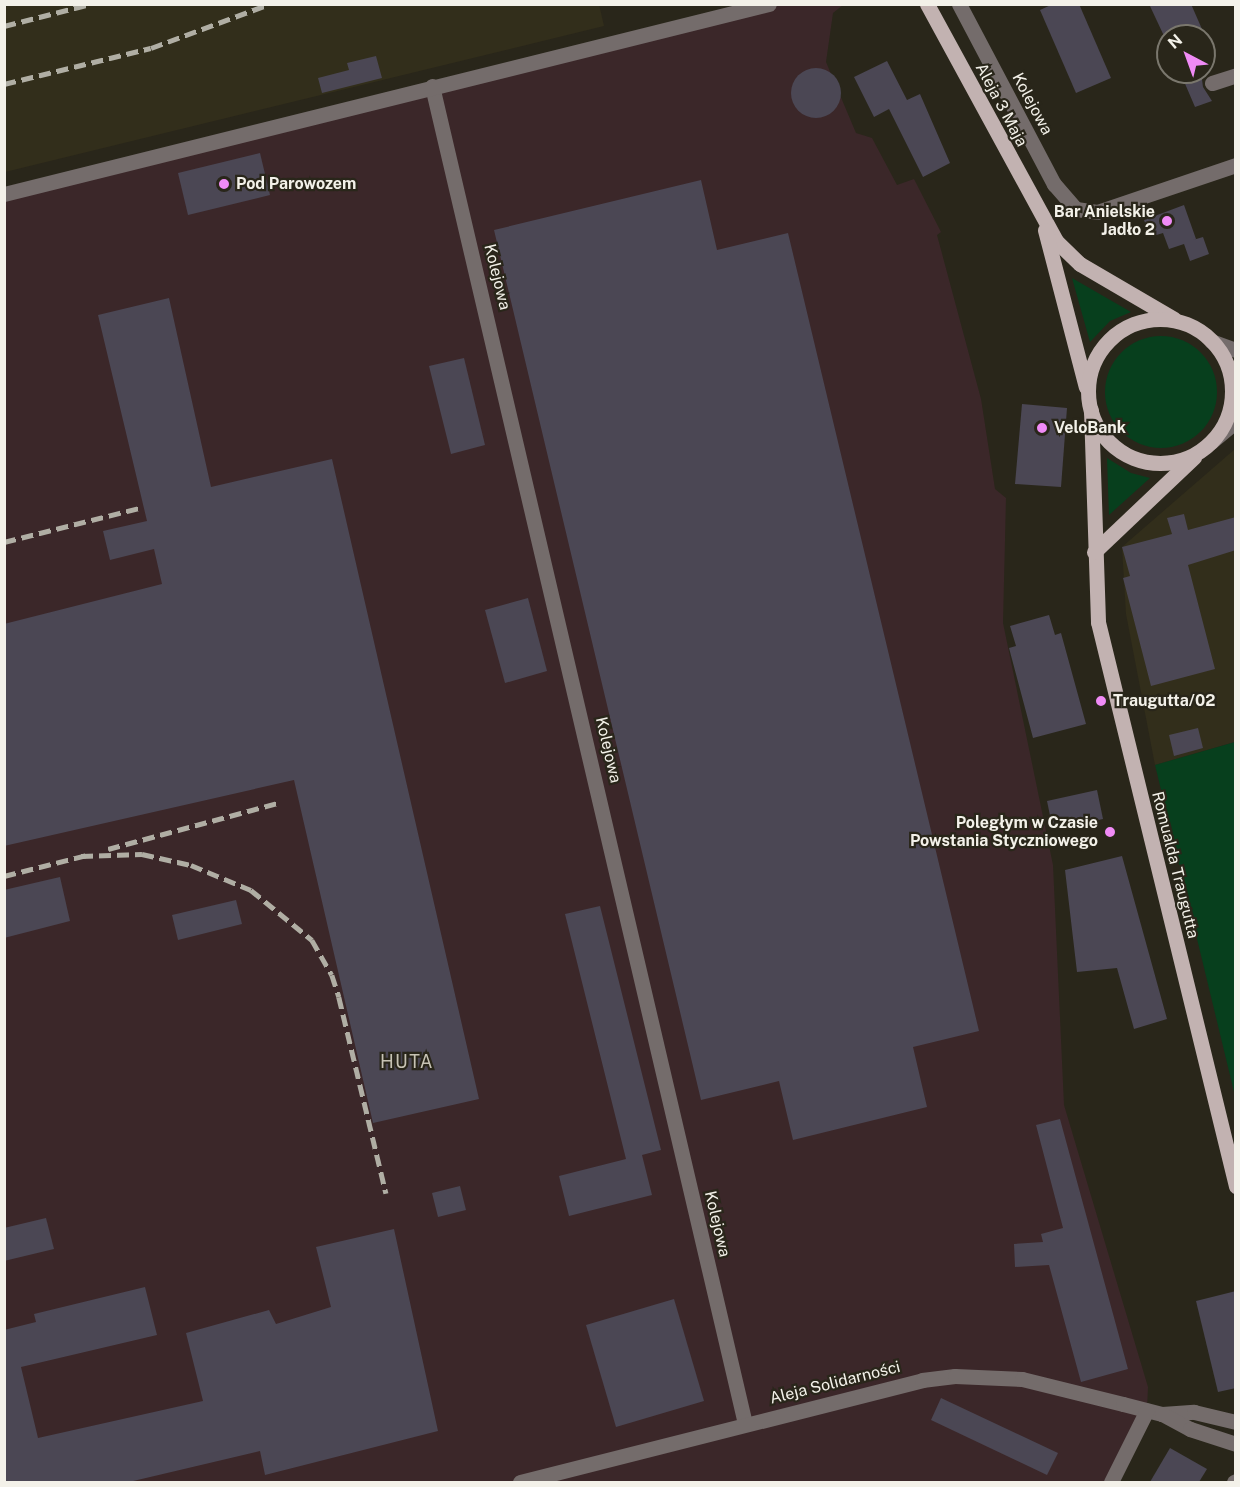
<!DOCTYPE html>
<meta charset="utf-8">
<style>
body{margin:0}
#map{position:relative;width:1240px;height:1487px;overflow:hidden;background:#29261a;font-family:"Public Sans",sans-serif}
div>[style]{position:absolute}
[style*='--x']{left:calc(var(--x)*1px);top:calc(var(--y)*1px);width:calc(var(--w)*1px);rotate:calc(var(--a)*1deg)}
.built>*{inset:0;background:#322e1b}
.industrial>*{inset:0;background:#3b2729}
.green>*{inset:0;background:#073f1d}
.round{border-radius:50%}
.building>*{inset:0;background:#4b4754}
.minor>*{height:15px;margin:-7.5px;padding:0 7.5px;transform-origin:7.5px;border-radius:7.5px;background:#746c6b}
.major>*{height:15px;margin:-7.5px;padding:0 7.5px;transform-origin:7.5px;border-radius:7.5px;background:#c2b2b1}
.major>.ring{margin:-7.5px;padding:0;box-sizing:content-box;background:none;border:15px solid #c2b2b1;border-radius:50%}
.rail>*{height:4.5px;margin-top:-2.25px;transform-origin:0;background:repeating-linear-gradient(90deg,#b0aea4 0 12px,transparent 0 18px)}
.dots>*{width:16px;height:16px;translate:-50% -50%;box-sizing:border-box;border:3px solid #29261a;border-radius:50%}
span{translate:-50% -50%;white-space:nowrap;text-align:center;line-height:1.15;-webkit-text-stroke:4.5px #29261a;paint-order:stroke}
.street-label{font-size:16px;color:#f3f1e9}
.poi-label{font-size:16px;color:#f3f1e9;font-weight:700}
.left{translate:0 -50%;text-align:left}
.right{translate:-100% -50%;text-align:right}
.neighbourhood-label{font-size:18px;color:#c7c3b4;letter-spacing:1.5px}
.frame{position:absolute;inset:0;border:6px solid #f3f1e9;pointer-events:none}
.north{position:absolute;left:1156px;top:24px;width:60px;height:60px;box-sizing:border-box;background:#29261a;border:2px solid #7a776d;border-radius:50%;rotate:319deg;font-size:16px;font-weight:700;line-height:24px;text-align:center;color:#f3f1e9}
.north::after{content:'';display:block;margin:auto;width:21px;height:27px;background:#f08bf6;clip-path:polygon(50% 0,100% 100%,50% 72%,0 100%)}
</style>
<div id="map">
<div class="built">
<i style="clip-path:polygon(599px 4px,604px 26px,5px 172px,4px 5px)"></i>
<i style="clip-path:polygon(1235px 449px,1235px 742px,1155px 765px,1126px 614px,1122px 547px)"></i>
</div>
<div class="industrial">
<i style="clip-path:polygon(769px 4px,843px 5px,833px 13px,826px 62px,856px 133px,872px 138px,897px 185px,914px 179px,941px 232px,937px 235px,981px 399px,995px 489px,1006px 498px,1003px 623px,1053px 865px,1064px 1105px,1148px 1387px,1147px 1410px,1111px 1482px,5px 1482px,4px 194px)"></i>
</div>
<div class="green">
<i style="clip-path:polygon(1072px 278px,1131px 312px,1110px 321px,1090px 342px)"></i>
<i class="round" style="left:1105px;top:336px;width:112px;height:112px"></i>
<i style="clip-path:polygon(1107px 458px,1131px 473px,1150px 478px,1109px 515px)"></i>
<i style="clip-path:polygon(1235px 742px,1236px 742px,1235px 1096px,1155px 765px)"></i>
</div>
<div class="building">
<i style="clip-path:polygon(1053px 4px,1079px 4px,1111px 78px,1076px 93px,1040px 10px)"></i>
<i style="clip-path:polygon(1149px 4px,1191px 4px,1205px 36px,1164px 36px)"></i>
<i style="clip-path:polygon(376px 56px,382px 78px,322px 93px,318px 78px,349px 70px,347px 63px)"></i>
<i style="clip-path:polygon(887px 61px,907px 100px,920px 94px,950px 163px,923px 177px,889px 109px,874px 117px,854px 77px)"></i>
<i class="round" style="left:791px;top:68px;width:50px;height:50px"></i>
<i style="clip-path:polygon(1180px 72px,1201px 72px,1203px 87px,1212px 101px,1195px 107px)"></i>
<i style="clip-path:polygon(260px 153px,270px 195px,188px 215px,178px 173px)"></i>
<i style="clip-path:polygon(701px 180px,717px 250px,788px 233px,979px 1031px,913px 1047px,927px 1107px,793px 1140px,779px 1081px,701px 1100px,494px 230px)"></i>
<i style="clip-path:polygon(1184px 205px,1196px 239px,1193px 240px,1203px 237px,1209px 254px,1190px 261px,1184px 244px,1169px 249px,1163px 233px,1150px 237px,1144px 220px)"></i>
<i style="clip-path:polygon(169px 298px,211px 487px,332px 459px,479px 1099px,373px 1123px,294px 780px,4px 846px,4px 624px,162px 584px,154px 549px,110px 560px,103px 531px,147px 521px,98px 315px)"></i>
<i style="clip-path:polygon(464px 358px,485px 445px,451px 454px,429px 366px)"></i>
<i style="clip-path:polygon(1022px 404px,1067px 408px,1061px 487px,1015px 484px)"></i>
<i style="clip-path:polygon(1184px 514px,1188px 530px,1236px 517px,1236px 550px,1188px 565px,1215px 669px,1151px 686px,1123px 578px,1130px 576px,1122px 547px,1172px 534px,1167px 518px)"></i>
<i style="clip-path:polygon(528px 598px,547px 671px,505px 683px,485px 610px)"></i>
<i style="clip-path:polygon(1049px 615px,1055px 635px,1061px 633px,1086px 724px,1033px 738px,1009px 648px,1016px 646px,1010px 626px)"></i>
<i style="clip-path:polygon(1198px 728px,1203px 748px,1174px 756px,1169px 735px)"></i>
<i style="clip-path:polygon(1097px 790px,1103px 819px,1053px 830px,1047px 801px)"></i>
<i style="clip-path:polygon(1122px 856px,1167px 1019px,1134px 1029px,1117px 968px,1077px 972px,1065px 870px)"></i>
<i style="clip-path:polygon(60px 877px,70px 921px,4px 938px,4px 890px)"></i>
<i style="clip-path:polygon(236px 900px,242px 924px,178px 940px,172px 915px)"></i>
<i style="clip-path:polygon(600px 906px,661px 1150px,642px 1155px,652px 1195px,569px 1216px,559px 1176px,626px 1159px,565px 914px)"></i>
<i style="clip-path:polygon(1060px 1119px,1128px 1369px,1081px 1382px,1049px 1265px,1015px 1267px,1014px 1244px,1043px 1242px,1041px 1234px,1063px 1228px,1036px 1125px)"></i>
<i style="clip-path:polygon(460px 1186px,466px 1210px,438px 1217px,432px 1193px)"></i>
<i style="clip-path:polygon(46px 1218px,54px 1249px,4px 1261px,4px 1228px)"></i>
<i style="clip-path:polygon(394px 1229px,438px 1431px,265px 1475px,260px 1451px,129px 1482px,4px 1482px,4px 1330px,36px 1322px,34px 1314px,145px 1287px,157px 1335px,21px 1367px,38px 1438px,203px 1401px,186px 1333px,269px 1310px,276px 1324px,331px 1307px,316px 1247px)"></i>
<i style="clip-path:polygon(1236px 1291px,1236px 1388px,1218px 1392px,1196px 1301px)"></i>
<i style="clip-path:polygon(674px 1299px,704px 1401px,616px 1427px,586px 1325px)"></i>
<i style="clip-path:polygon(941px 1398px,1058px 1453px,1047px 1475px,931px 1420px)"></i>
<i style="clip-path:polygon(1170px 1448px,1207px 1469px,1199px 1482px,1150px 1482px)"></i>
</div>
<div class="minor">
<i style="--x:959;--y:4;--w:204;--a:62.2"></i>
<i style="--x:1054;--y:184;--w:33;--a:49"></i>
<i style="--x:1076;--y:209;--w:21;--a:8"></i>
<i style="--x:1097;--y:212;--w:147;--a:-18.7"></i>
<i style="--x:1212;--y:83;--w:25;--a:-18"></i>
<i style="--x:432;--y:86;--w:1374;--a:76.83"></i>
<i style="--x:4;--y:194;--w:788;--a:-13.95"></i>
<i style="--x:1211;--y:341;--w:27;--a:20"></i>
<i style="--x:1211;--y:442;--w:33;--a:-40"></i>
<i style="--x:1162;--y:1414;--w:32;--a:-4"></i>
<i style="--x:1194;--y:1412;--w:43;--a:13.4"></i>
<i style="--x:520;--y:1482;--w:415;--a:-14.2"></i>
<i style="--x:922;--y:1380;--w:33;--a:-7"></i>
<i style="--x:955;--y:1376;--w:67;--a:2.6"></i>
<i style="--x:1022;--y:1379;--w:104;--a:13.9"></i>
<i style="--x:1123;--y:1404;--w:40;--a:14.4"></i>
<i style="--x:1162;--y:1414;--w:32;--a:28"></i>
<i style="--x:1190;--y:1429;--w:48;--a:18.1"></i>
<i style="--x:1111;--y:1482;--w:80;--a:-63.4"></i>
<i style="--x:1234;--y:1482;--w:2;--a:-27"></i>
</div>
<div class="major">
<i style="--x:927;--y:4;--w:270;--a:61.4"></i>
<i style="--x:1056;--y:241;--w:33;--a:44"></i>
<i style="--x:1080;--y:264;--w:109;--a:30.3"></i>
<i style="--x:1045;--y:230;--w:162;--a:75.4"></i>
<i class="ring" style="left:1088px;top:319px;width:129px;height:129px"></i>
<i style="--x:1091;--y:410;--w:212;--a:88.1"></i>
<i style="--x:1098;--y:622;--w:581;--a:76.25"></i>
<i style="--x:1094;--y:552;--w:138;--a:-43.5"></i>
</div>
<div class="rail">
<i style="--x:4;--y:26;--w:89;--a:-14.3"></i>
<i style="--x:4;--y:84;--w:151;--a:-13.8"></i>
<i style="--x:151;--y:48;--w:126;--a:-20.4"></i>
<i style="--x:4;--y:542;--w:139;--a:-14.1"></i>
<i style="--x:108;--y:849;--w:179;--a:-15.2"></i>
<i style="--x:81;--y:856;--w:61;--a:-1.9"></i>
<i style="--x:142;--y:854;--w:50;--a:12.7"></i>
<i style="--x:191;--y:865;--w:65;--a:22.6"></i>
<i style="--x:251;--y:890;--w:79;--a:39.3"></i>
<i style="--x:312;--y:940;--w:40;--a:60.3"></i>
<i style="--x:332;--y:975;--w:23;--a:72"></i>
<i style="--x:339;--y:997;--w:202;--a:76.5"></i>
<i style="--x:4;--y:876;--w:86;--a:-14.2"></i>
</div>
<div class="dots">
<i style="left:224px;top:184px;background:#f08bf6"></i>
<i style="left:1167px;top:221px;background:#f08bf6"></i>
<i style="left:1042px;top:428px;background:#f08bf6"></i>
<i style="left:1101px;top:701px;background:#f08bf6"></i>
<i style="left:1110px;top:832px;background:#f08bf6"></i>
</div>
<div class="street-label">
<span style="left:1032px;top:104px;rotate:62deg">Kolejowa</span>
<span style="left:1001px;top:105px;rotate:62deg">Aleja 3 Maja</span>
<span style="left:497px;top:277px;rotate:76deg">Kolejowa</span>
<span style="left:608px;top:750px;rotate:77deg">Kolejowa</span>
<span style="left:1175px;top:865px;rotate:76deg">Romualda Traugutta</span>
<span style="left:717px;top:1224px;rotate:77deg">Kolejowa</span>
<span style="left:835px;top:1383px;rotate:-14deg">Aleja Solidarności</span>
</div>
<div class="poi-label">
<span class="left" style="left:236px;top:184px">Pod Parowozem</span>
<span class="right" style="left:1155px;top:221px">Bar Anielskie<br>Jadło 2</span>
<span class="left" style="left:1054px;top:428px">VeloBank</span>
<span class="left" style="left:1113px;top:701px">Traugutta/02</span>
<span class="right" style="left:1098px;top:832px">Poległym w Czasie<br>Powstania Styczniowego</span>
</div>
<div class="neighbourhood-label">
<span style="left:407px;top:1062px">HUTA</span>
</div>
<div class="frame"></div>
<div class="north">N</div>
</div>
